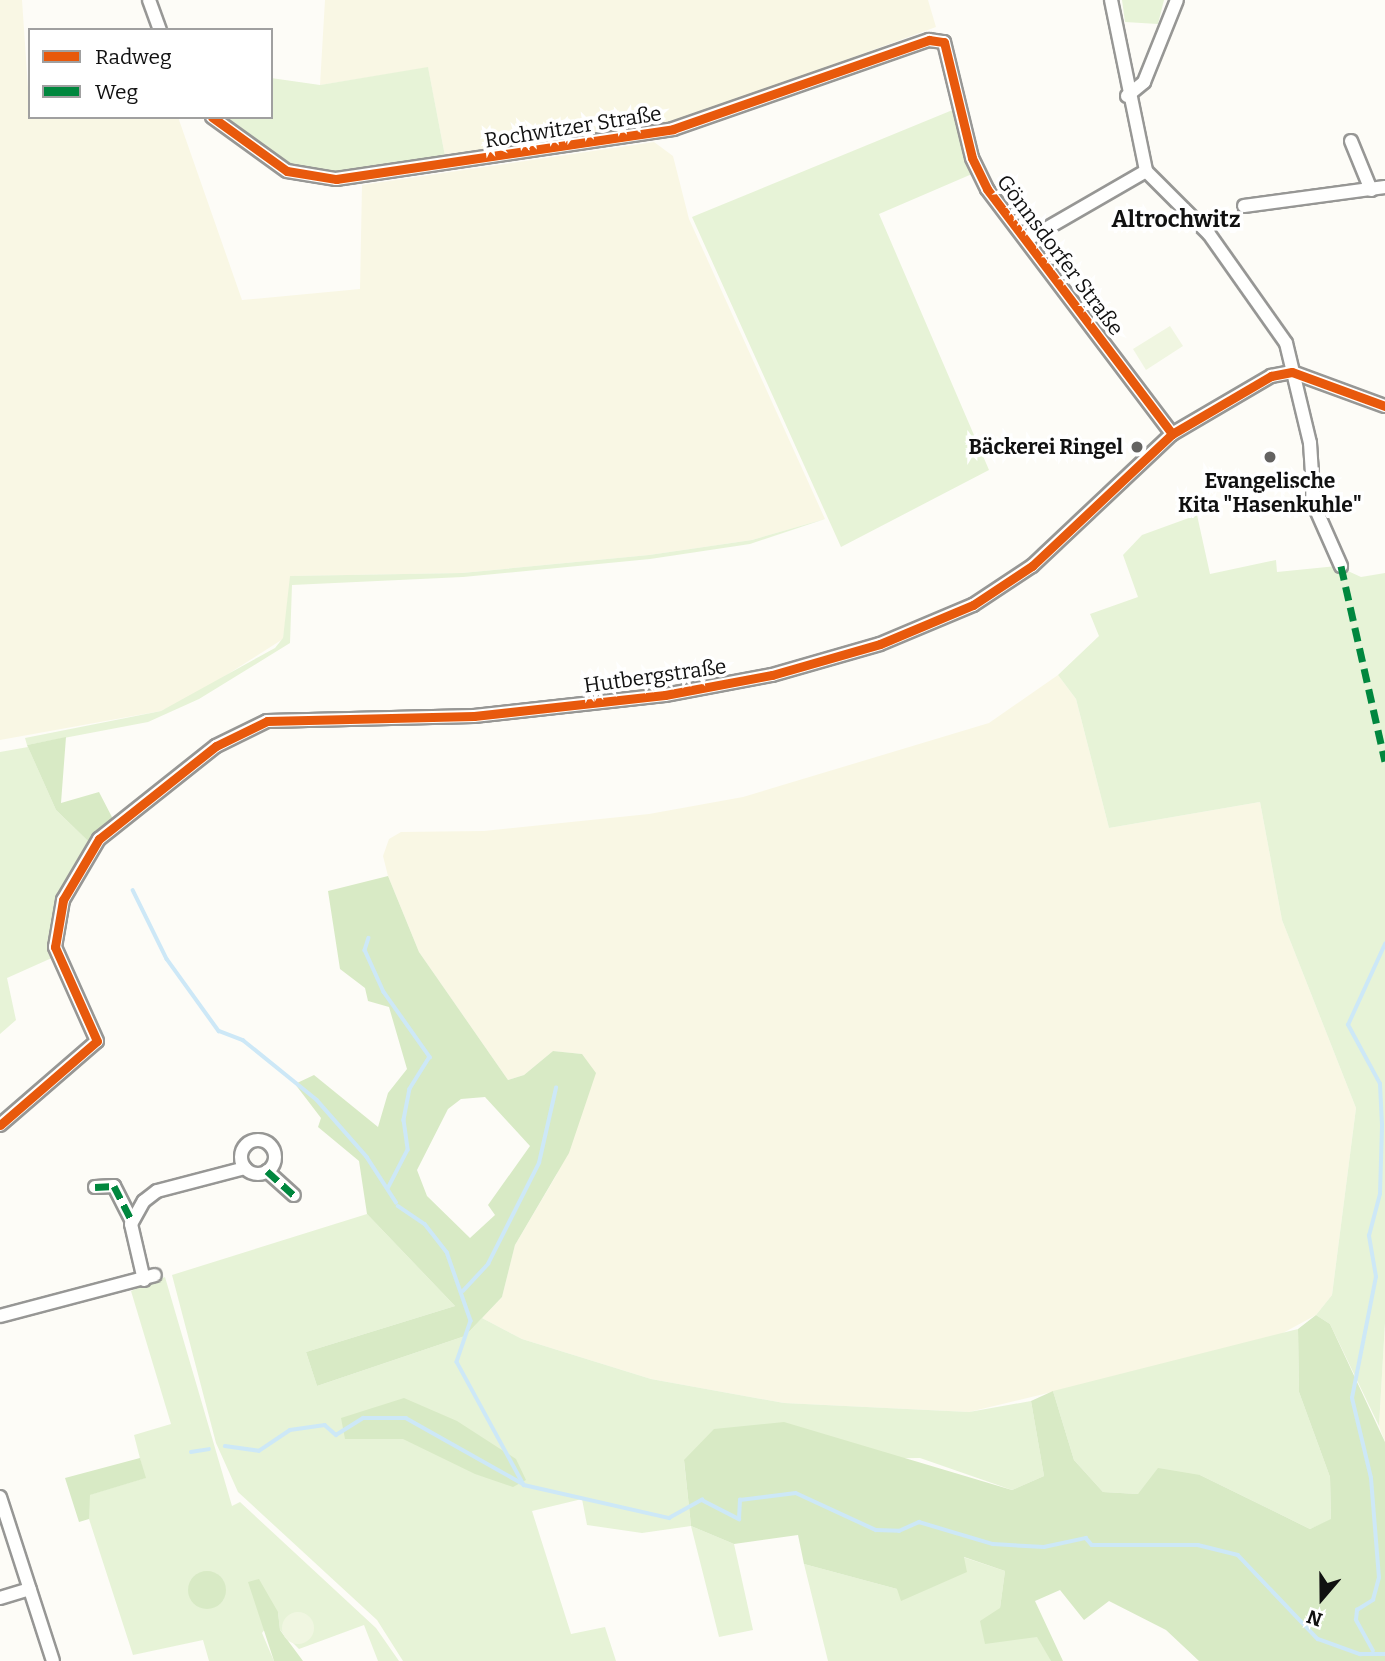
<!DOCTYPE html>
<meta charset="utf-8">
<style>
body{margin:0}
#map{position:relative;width:1385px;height:1661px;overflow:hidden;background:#fdfcf7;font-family:Bitter,serif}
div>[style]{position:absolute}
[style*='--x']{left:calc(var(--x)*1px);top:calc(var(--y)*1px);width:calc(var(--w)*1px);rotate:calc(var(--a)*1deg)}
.farmland>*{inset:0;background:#f9f7e4}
.green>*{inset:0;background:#e7f3d7}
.forest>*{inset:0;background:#d8eac5}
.round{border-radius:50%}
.pitch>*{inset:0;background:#f0f6e1}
.stream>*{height:3.5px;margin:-1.75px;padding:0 1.75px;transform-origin:1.75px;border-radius:1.75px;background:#cde8f7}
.roads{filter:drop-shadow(2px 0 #979795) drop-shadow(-2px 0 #979795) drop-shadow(0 2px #979795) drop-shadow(0 -2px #979795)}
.street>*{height:12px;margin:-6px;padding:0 6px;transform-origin:6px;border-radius:6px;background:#fffffe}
.street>.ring{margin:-6px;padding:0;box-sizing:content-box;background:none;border:12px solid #fffffe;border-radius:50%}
.quiet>*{height:7px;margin-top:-3.5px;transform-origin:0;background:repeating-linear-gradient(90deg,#00873e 0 14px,transparent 0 21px)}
.cycleway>*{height:9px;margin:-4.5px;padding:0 4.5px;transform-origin:4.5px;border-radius:4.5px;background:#e8590c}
.dots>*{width:19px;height:19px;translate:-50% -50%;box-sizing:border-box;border:4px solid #fff;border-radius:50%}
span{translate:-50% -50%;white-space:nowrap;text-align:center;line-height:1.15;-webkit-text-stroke:7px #fff;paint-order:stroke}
.street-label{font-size:21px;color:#111}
.poi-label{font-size:21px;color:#111;font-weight:700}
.right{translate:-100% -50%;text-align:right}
.neighbourhood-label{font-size:23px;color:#111;font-weight:700}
.legend{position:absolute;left:28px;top:28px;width:245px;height:91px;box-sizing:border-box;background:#fff;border:2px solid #a0a0a0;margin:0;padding:9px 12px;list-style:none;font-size:21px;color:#111}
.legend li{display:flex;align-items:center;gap:14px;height:35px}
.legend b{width:35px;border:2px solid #a0a0a0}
.north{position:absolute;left:1287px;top:1563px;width:70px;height:70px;-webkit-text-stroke:5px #fff;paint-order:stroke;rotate:200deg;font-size:19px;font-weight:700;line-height:28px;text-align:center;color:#111}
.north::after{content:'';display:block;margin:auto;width:24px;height:32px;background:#111;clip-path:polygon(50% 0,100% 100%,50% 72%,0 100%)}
</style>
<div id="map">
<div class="farmland">
<i style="clip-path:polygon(0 0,22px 0,30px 117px,178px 117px,242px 300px,360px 289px,362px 185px,654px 142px,673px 156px,689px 219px,825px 519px,752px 540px,649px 555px,462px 573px,291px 576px,283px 639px,195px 695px,161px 711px,0 740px)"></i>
<i style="clip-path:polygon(325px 0,928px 0,936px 27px,665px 126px,445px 156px,428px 68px,320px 85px)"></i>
<i style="clip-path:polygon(1058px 675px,1076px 699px,1109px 828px,1260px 802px,1282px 920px,1356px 1108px,1332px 1295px,1316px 1315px,1272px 1339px,969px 1412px,784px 1403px,651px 1379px,522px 1339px,482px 1318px,502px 1297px,515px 1245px,557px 1174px,582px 1054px,553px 1051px,524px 1075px,508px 1080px,419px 952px,388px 876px,383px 856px,389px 839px,401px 832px,484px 831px,649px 814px,743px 797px,989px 723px)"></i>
<i style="clip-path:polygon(1385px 1323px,1385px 1442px,1379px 1426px)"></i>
</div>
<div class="green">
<i style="clip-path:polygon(1122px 0,1164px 0,1158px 24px,1125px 22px)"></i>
<i style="clip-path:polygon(428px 67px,445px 156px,335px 174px,288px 166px,220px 117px,271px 117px,271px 78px,320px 85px)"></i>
<i style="clip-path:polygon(955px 109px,972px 174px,879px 214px,989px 470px,841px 547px,692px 217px)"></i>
<i style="clip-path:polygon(1197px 515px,1210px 574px,1276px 560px,1277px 572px,1337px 566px,1361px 577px,1385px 573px,1385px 1323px,1379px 1426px,1330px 1324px,1316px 1315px,1332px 1295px,1356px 1108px,1282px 920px,1260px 802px,1109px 828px,1076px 699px,1058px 675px,1099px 636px,1090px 614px,1138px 597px,1123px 555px,1142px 535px)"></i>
<i style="clip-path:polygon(825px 519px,750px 544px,650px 559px,463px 577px,292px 585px,290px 643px,199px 699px,148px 722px,27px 745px,25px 738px,161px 711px,275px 648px,283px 638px,290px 576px,462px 573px,649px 555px,752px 540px)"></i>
<i style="clip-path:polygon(28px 747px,56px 810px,88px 841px,53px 915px,54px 957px,7px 978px,16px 1020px,0 1034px,0 752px)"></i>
<i style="clip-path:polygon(367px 1214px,455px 1306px,306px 1352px,317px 1386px,465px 1336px,482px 1318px,522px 1339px,651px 1379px,784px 1403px,969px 1412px,1031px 1401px,1044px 1476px,1012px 1490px,920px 1458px,684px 1461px,691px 1526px,734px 1544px,753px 1630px,719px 1637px,691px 1526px,642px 1533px,587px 1525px,582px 1499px,532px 1511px,571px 1634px,605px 1627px,616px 1661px,403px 1661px,377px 1620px,238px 1492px,216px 1443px,172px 1275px)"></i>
<i style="clip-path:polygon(165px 1277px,232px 1506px,240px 1502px,376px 1628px,399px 1661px,378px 1661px,364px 1625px,299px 1649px,280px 1630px,278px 1612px,262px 1633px,274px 1661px,209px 1661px,203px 1640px,133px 1655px,89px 1519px,89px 1495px,145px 1478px,134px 1435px,171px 1424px,131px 1291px)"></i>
<i style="clip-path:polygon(1298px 1329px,1299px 1392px,1330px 1477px,1331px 1520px,1310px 1529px,1200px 1475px,1138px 1494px,1103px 1492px,1074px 1460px,1053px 1391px)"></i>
<i style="clip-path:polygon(963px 1557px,1005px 1571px,1000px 1608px,1043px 1639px,1051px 1661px,828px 1661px,804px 1564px,897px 1589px)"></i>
</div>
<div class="forest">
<i style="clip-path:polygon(66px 737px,61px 803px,99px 792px,114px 821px,88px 841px,56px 810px,27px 745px)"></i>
<i style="clip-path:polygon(evenodd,388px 876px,419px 952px,508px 1080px,524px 1075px,553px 1051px,582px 1054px,596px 1073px,569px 1153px,515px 1245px,502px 1297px,465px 1336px,317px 1386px,306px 1352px,455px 1306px,367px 1214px,359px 1161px,318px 1127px,321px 1118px,295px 1084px,314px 1075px,378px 1127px,388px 1093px,407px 1069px,389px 1007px,368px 1001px,365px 988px,340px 969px,328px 891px,388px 876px,485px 1097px,530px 1146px,488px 1205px,495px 1215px,470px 1238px,427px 1196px,417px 1170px,448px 1109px,461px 1099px,485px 1097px)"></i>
<i style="clip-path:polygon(1316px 1315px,1330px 1324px,1385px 1442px,1385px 1661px,1199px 1661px,1166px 1630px,1109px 1601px,1084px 1620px,1060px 1590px,1035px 1601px,1063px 1661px,1051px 1661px,1037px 1637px,985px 1644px,980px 1621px,1000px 1608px,1005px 1571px,964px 1557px,967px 1572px,901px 1601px,897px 1589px,804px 1564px,798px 1535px,734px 1544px,691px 1526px,684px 1460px,714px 1429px,784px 1422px,1012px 1490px,1044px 1476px,1031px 1401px,1053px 1391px,1074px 1460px,1103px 1492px,1138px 1494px,1158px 1468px,1200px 1475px,1310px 1529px,1331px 1519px,1330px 1477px,1299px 1392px,1298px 1329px)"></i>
<i style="clip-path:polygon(404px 1398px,457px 1421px,516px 1459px,526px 1480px,513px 1487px,475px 1474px,403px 1439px,345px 1439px,341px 1418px)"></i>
<i style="clip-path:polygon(140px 1458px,146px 1478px,90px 1495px,89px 1519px,79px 1522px,65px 1478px)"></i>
<i class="round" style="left:188px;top:1571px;width:38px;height:38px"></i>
<i style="clip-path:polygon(259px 1579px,278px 1612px,280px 1630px,303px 1661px,274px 1661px,248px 1582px)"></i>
</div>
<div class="pitch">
<i style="clip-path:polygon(1170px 326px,1183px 346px,1146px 370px,1133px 349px)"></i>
<i class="round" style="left:282px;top:1612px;width:32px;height:32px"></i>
</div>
<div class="stream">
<i style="--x:133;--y:890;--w:77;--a:63.8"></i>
<i style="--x:167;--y:959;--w:89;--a:54.2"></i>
<i style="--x:219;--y:1031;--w:26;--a:21"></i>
<i style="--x:243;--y:1040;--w:95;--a:39"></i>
<i style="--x:317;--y:1100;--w:76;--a:48.7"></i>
<i style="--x:367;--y:1157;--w:54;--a:57.2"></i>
<i style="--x:369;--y:938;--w:13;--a:108"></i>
<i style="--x:365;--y:950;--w:46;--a:65.7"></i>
<i style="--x:384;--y:992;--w:80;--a:54.7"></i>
<i style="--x:430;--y:1057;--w:38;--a:122"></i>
<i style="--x:410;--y:1089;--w:32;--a:101"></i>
<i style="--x:404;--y:1120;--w:30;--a:82"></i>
<i style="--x:408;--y:1150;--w:42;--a:117.2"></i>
<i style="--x:398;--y:1206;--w:32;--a:34"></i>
<i style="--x:425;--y:1224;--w:36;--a:52"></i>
<i style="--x:447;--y:1252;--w:73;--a:70.8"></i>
<i style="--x:471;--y:1321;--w:43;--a:108.9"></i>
<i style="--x:457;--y:1362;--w:140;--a:61.4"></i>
<i style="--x:524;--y:1485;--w:149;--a:12.8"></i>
<i style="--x:669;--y:1518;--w:38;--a:-29"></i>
<i style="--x:702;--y:1500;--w:42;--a:27.2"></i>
<i style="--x:739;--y:1519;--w:19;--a:-87"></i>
<i style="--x:740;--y:1500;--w:56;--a:-7.1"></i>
<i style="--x:796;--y:1493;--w:88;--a:24.8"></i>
<i style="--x:876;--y:1530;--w:23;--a:2"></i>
<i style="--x:899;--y:1531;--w:22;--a:-24"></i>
<i style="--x:919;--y:1522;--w:77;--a:16.6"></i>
<i style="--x:993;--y:1544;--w:51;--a:3.4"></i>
<i style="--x:1044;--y:1547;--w:43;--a:-12.1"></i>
<i style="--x:1086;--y:1538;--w:9;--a:49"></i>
<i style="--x:1092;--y:1545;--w:106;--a:0"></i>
<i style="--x:1198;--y:1545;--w:41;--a:14"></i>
<i style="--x:1238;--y:1555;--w:116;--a:46.4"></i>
<i style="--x:1318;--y:1639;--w:45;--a:19.7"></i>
<i style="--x:1360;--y:1654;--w:25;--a:0"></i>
<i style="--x:463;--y:1291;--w:37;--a:-47"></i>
<i style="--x:488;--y:1264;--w:113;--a:-63.2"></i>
<i style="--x:539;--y:1163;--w:77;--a:-77.2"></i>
<i style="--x:225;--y:1446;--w:34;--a:8"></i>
<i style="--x:259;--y:1451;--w:37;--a:-34"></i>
<i style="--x:290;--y:1430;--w:35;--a:-8"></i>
<i style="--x:325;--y:1425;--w:15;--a:42"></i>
<i style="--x:336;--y:1435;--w:32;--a:-32"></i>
<i style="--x:363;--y:1418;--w:43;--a:0"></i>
<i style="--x:406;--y:1418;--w:134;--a:29.4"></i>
<i style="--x:191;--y:1452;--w:18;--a:-9"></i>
<i style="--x:1373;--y:1651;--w:35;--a:-119"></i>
<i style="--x:1356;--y:1620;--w:10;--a:-84"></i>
<i style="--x:1357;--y:1610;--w:19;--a:-32"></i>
<i style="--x:1373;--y:1600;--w:23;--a:-75"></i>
<i style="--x:1379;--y:1578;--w:100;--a:-94.6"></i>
<i style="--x:1371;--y:1478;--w:82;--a:-103.4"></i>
<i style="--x:1352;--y:1398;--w:123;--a:-78.8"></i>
<i style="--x:1376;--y:1277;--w:42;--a:-99.7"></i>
<i style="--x:1369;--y:1236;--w:43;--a:-75.3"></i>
<i style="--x:1380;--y:1194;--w:69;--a:-88.3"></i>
<i style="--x:1382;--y:1125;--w:41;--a:-92.8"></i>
<i style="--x:1380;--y:1084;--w:67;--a:-118.5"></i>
<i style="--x:1348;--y:1025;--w:89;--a:-65.4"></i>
</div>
<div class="roads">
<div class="street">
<i style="--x:149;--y:0;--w:32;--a:70"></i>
<i style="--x:1111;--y:0;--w:175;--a:78.4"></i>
<i style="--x:1146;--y:171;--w:89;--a:45"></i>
<i style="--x:1209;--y:234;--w:133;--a:54.8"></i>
<i style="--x:1286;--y:343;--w:103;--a:76.5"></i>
<i style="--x:1310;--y:443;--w:62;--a:86.3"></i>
<i style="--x:1314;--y:505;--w:67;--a:66.1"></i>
<i style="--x:1127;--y:96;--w:22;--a:-39"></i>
<i style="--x:1144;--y:82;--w:88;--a:-68.1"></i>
<i style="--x:212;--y:117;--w:92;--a:35.8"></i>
<i style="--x:287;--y:171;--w:50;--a:9.3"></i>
<i style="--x:336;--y:179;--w:341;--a:-8.4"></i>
<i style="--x:673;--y:129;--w:271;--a:-19.2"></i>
<i style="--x:929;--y:40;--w:15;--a:8"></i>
<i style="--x:944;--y:42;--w:119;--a:76.4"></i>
<i style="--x:972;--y:158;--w:34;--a:64"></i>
<i style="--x:987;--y:189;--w:307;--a:52.9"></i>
<i style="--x:1351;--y:141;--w:53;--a:67.8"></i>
<i style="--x:1244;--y:206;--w:142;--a:-7.7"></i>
<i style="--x:1030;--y:238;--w:134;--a:-30"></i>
<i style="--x:0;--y:1125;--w:128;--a:-40.9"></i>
<i style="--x:97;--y:1041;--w:103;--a:-114.1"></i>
<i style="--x:55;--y:947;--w:48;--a:-80.3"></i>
<i style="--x:63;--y:900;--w:71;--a:-59.5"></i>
<i style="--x:99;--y:839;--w:149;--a:-38.5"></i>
<i style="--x:216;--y:746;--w:57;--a:-26.1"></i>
<i style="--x:267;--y:721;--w:207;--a:-1.4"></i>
<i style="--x:474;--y:716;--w:192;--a:-6.3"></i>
<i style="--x:665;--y:695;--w:109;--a:-10.6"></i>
<i style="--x:772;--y:675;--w:112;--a:-16"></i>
<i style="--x:880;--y:644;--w:101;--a:-22.8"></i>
<i style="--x:973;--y:605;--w:71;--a:-33.5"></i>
<i style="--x:1032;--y:566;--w:192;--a:-43.3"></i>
<i style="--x:1172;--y:434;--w:115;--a:-30.4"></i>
<i style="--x:1271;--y:376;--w:21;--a:-11"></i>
<i style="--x:1292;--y:372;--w:99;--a:20.1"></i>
<i class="ring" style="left:241px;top:1140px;width:22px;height:22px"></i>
<i style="--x:267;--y:1171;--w:36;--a:42"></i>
<i style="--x:95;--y:1187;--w:19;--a:-3"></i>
<i style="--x:114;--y:1186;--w:37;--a:63"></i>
<i style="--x:144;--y:1280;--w:57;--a:-103.1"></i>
<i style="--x:131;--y:1224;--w:26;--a:-61"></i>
<i style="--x:144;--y:1201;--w:16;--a:-38"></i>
<i style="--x:157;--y:1191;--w:91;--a:-14.6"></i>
<i style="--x:0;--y:1316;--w:160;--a:-14.8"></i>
<i style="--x:0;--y:1497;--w:172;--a:72.1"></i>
<i style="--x:0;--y:1598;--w:31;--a:-17"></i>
</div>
</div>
<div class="quiet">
<i style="--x:1341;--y:566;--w:200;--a:77.3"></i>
<i style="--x:267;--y:1171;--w:36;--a:42"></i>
<i style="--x:95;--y:1187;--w:19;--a:-3"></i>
<i style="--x:114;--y:1186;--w:37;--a:63"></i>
</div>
<div class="cycleway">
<i style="--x:212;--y:117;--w:92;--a:35.8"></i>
<i style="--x:287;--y:171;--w:50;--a:9.3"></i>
<i style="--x:336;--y:179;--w:341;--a:-8.4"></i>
<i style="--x:673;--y:129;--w:271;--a:-19.2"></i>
<i style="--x:929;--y:40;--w:15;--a:8"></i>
<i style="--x:944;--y:42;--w:119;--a:76.4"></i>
<i style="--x:972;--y:158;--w:34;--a:64"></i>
<i style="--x:987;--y:189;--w:307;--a:52.9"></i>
<i style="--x:0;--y:1125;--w:128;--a:-40.9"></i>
<i style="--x:97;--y:1041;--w:103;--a:-114.1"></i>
<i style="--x:55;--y:947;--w:48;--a:-80.3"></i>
<i style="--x:63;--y:900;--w:71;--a:-59.5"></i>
<i style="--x:99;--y:839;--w:149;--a:-38.5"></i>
<i style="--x:216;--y:746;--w:57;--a:-26.1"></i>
<i style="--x:267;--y:721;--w:207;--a:-1.4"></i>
<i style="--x:474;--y:716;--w:192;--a:-6.3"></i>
<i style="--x:665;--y:695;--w:109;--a:-10.6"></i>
<i style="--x:772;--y:675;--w:112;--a:-16"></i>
<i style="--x:880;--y:644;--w:101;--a:-22.8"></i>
<i style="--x:973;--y:605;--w:71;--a:-33.5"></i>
<i style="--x:1032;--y:566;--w:192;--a:-43.3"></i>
<i style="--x:1172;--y:434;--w:115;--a:-30.4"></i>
<i style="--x:1271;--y:376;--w:21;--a:-11"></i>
<i style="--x:1292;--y:372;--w:99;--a:20.1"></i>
</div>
<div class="dots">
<i style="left:1137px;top:447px;background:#646362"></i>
<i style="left:1270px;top:457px;background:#646362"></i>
</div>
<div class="street-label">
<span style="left:573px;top:127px;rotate:-9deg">Rochwitzer Straße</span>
<span style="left:1060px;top:255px;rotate:53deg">Gönnsdorfer Straße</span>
<span style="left:655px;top:676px;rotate:-8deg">Hutbergstraße</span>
</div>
<div class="poi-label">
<span class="right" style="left:1123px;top:447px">Bäckerei Ringel</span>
<span style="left:1270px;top:493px">Evangelische<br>Kita "Hasenkuhle"</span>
</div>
<div class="neighbourhood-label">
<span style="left:1176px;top:219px">Altrochwitz</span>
</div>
<ul class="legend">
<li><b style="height:9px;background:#e8590c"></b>Radweg</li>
<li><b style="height:9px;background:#00873e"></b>Weg</li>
</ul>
<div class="north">N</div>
</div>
